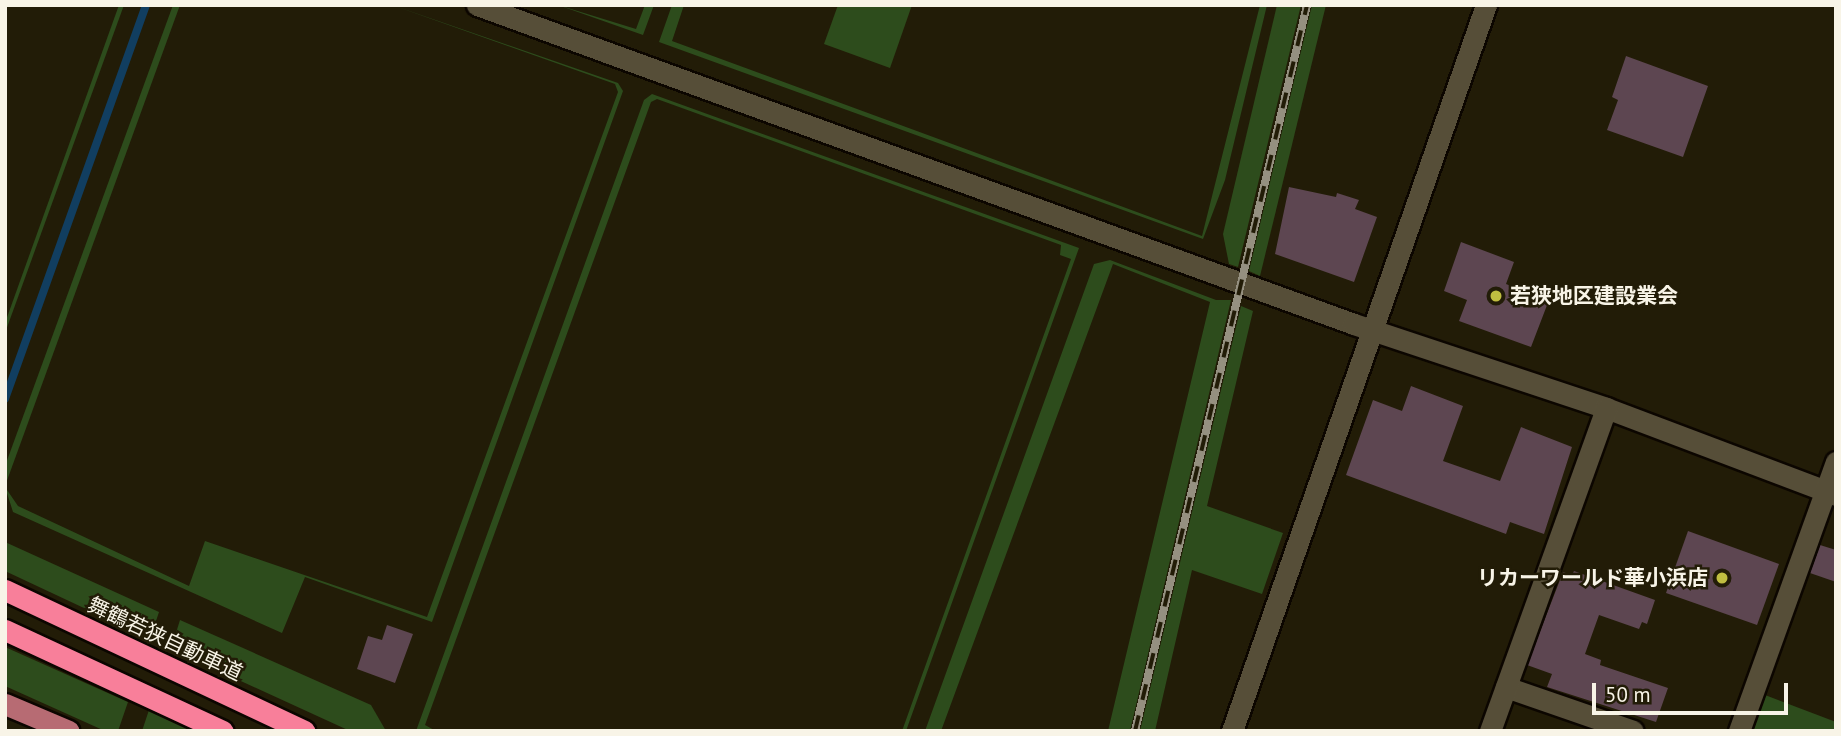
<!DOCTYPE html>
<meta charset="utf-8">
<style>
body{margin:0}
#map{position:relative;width:1841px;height:736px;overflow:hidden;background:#221c07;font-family:"PT Sans","Noto Sans JP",sans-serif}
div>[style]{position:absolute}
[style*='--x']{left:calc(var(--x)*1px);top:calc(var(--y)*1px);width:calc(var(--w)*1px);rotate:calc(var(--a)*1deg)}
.green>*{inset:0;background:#2d4c1c}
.stream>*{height:8px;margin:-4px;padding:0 4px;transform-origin:4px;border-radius:4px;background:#113e60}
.building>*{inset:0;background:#5d4651}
.roads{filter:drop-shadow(2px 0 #0c0600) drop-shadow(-2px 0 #0c0600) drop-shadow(0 2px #0c0600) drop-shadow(0 -2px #0c0600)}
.minor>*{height:21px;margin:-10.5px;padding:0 10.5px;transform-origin:10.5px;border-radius:10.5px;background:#564e38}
.major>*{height:21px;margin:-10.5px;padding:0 10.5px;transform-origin:10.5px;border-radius:10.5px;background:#b76b73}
.highway>*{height:21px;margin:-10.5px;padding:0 10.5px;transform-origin:10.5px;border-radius:10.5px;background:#f87f9a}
.rail>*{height:8px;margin-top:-4px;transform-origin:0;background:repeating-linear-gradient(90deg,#221c07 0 16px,#959080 0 32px);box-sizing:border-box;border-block:2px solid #959080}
.dots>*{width:19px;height:19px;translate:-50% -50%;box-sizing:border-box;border:4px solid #221c07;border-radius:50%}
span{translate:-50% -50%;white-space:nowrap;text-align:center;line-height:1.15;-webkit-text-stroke:5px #221c07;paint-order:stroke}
.poi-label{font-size:21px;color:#f8f4e7;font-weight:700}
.left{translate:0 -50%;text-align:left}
.right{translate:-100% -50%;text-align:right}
.street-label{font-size:21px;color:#f8f4e7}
.frame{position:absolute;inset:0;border:7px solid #f8f4e7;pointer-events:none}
.scale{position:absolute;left:1592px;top:683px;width:196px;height:32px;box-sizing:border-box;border:4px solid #f8f4e7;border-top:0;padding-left:9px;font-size:21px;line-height:24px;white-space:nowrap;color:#f8f4e7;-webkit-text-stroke:5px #221c07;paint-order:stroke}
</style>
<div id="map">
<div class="green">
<i style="clip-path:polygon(119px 5px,124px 5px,5px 333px,5px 323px)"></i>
<i style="clip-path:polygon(173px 5px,180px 5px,5px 486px,5px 466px)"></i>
<i style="clip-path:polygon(392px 5px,618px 83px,623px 91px,432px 622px,305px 577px,282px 633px,13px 512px,5px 487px,18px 506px,189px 586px,205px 541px,427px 617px,618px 92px,615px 84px)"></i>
<i style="clip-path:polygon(558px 5px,636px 29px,645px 5px,654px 5px,643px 35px)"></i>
<i style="clip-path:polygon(672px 5px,684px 5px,672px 41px,1202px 236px,1260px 5px,1267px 5px,1225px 180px,1203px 239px,659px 42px)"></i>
<i style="clip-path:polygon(838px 5px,912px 5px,890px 68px,824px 44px)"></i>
<i style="clip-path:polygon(1277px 5px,1301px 5px,1238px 267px,1229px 264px,1223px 234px)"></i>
<i style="clip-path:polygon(1312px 5px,1326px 5px,1260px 276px,1249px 271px)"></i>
<i style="clip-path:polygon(652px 94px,1079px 248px,906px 731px,902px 731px,1071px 259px,1060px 255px,1061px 245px,657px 99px,651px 102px,425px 725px,436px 731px,416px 731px,644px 100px)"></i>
<i style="clip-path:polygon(1110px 260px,1216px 300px,1231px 300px,1130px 731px,1108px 731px,1210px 302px,1113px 264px,941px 731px,925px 731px,1094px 264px)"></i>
<i style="clip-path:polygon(1241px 306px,1253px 311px,1207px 506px,1283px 533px,1262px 594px,1192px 570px,1155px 731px,1140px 731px)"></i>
<i style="clip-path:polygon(5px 542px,159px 612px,150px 639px,5px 571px)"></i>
<i style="clip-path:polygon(180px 620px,371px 705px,386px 731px,350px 731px,171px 649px)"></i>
<i style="clip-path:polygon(5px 647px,128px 702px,118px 731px,105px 731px,5px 686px)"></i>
<i style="clip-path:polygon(1765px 695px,1836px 722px,1836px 731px,1752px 731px)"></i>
<i style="clip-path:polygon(149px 710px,194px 731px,142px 731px)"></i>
</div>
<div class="stream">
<i style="--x:5;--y:399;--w:418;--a:-70.3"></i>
</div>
<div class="building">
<i style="clip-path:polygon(1626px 56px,1708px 86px,1683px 157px,1607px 130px,1618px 100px,1612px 97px)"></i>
<i style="clip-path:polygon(1289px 187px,1336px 197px,1337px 193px,1359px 200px,1355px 209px,1377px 217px,1354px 282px,1275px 254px)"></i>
<i style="clip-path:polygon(1461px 242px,1514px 262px,1506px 284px,1549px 300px,1531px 347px,1459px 321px,1467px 300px,1444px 291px)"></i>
<i style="clip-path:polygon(1411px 386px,1463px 406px,1443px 461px,1500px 481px,1521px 427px,1572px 447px,1544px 534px,1510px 522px,1506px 534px,1346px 475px,1373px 400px,1402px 411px)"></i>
<i style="clip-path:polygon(1688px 531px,1779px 564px,1757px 625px,1666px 593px)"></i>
<i style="clip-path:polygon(1820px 545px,1836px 550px,1836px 582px,1810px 573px)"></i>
<i style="clip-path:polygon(1574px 571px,1655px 600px,1647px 624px,1642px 622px,1639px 629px,1599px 615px,1585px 654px,1601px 660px,1600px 665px,1668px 688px,1656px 722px,1547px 687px,1552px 674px,1527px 665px,1563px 572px,1572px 575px)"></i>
<i style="clip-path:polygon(387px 625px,413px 634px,395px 683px,357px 669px,368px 636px,382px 640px)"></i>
</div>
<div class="roads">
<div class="minor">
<i style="--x:477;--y:5;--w:933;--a:19.99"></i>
<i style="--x:1354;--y:324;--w:266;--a:18.4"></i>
<i style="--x:1606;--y:408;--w:246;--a:20.7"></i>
<i style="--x:1506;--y:687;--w:134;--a:19.1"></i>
<i style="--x:1232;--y:731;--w:769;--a:-70.72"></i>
<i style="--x:1490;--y:731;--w:343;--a:-70.2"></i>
<i style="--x:1739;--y:731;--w:286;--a:-70.2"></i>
</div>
<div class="major">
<i style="--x:5;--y:704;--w:69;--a:22.9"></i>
</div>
<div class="highway">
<i style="--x:5;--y:590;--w:331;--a:25.2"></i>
<i style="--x:5;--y:630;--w:240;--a:24.9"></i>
</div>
</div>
<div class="rail">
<i style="--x:1135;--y:731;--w:746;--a:-76.67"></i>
</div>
<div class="dots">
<i style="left:1496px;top:296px;background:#c0be41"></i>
<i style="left:1722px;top:578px;background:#c0be41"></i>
</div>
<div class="poi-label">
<span class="left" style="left:1510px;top:296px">若狭地区建設業会</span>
<span class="right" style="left:1708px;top:578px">リカーワールド華小浜店</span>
</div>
<div class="street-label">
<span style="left:165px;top:639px;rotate:25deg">舞鶴若狭自動車道</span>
</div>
<div class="frame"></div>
<div class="scale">50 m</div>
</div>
